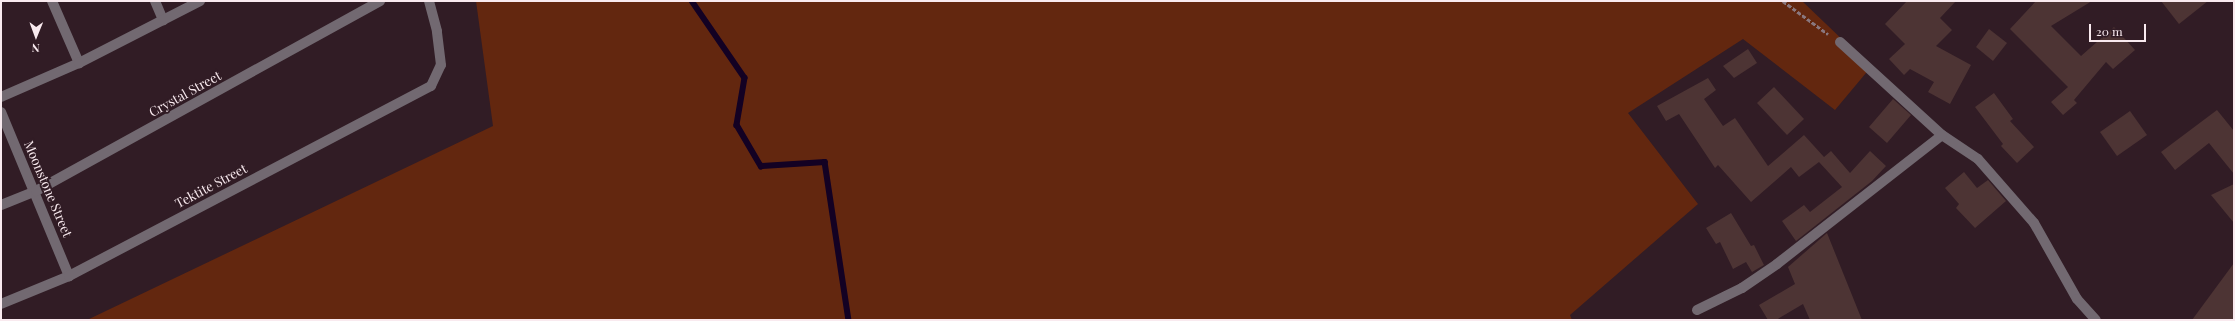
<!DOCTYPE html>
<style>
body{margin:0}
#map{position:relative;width:2235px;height:321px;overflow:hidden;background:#311c25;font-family:"Playfair Display",serif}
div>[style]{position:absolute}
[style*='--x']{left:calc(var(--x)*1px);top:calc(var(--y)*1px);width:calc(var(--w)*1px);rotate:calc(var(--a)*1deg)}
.green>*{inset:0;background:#63270f}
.stream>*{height:5.5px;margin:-2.75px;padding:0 2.75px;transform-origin:2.75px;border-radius:2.75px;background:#130123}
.building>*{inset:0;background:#4d3434}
.path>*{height:2.5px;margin-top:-1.25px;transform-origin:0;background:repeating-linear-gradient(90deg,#89777e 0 4px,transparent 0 6px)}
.minor>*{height:10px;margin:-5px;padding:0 5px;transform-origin:5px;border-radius:5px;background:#726971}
span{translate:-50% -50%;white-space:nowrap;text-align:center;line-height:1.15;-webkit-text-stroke:4px #311c25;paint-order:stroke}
.street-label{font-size:13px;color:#f9eaef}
.frame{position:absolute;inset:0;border:2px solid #f9eaef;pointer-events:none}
.north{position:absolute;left:16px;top:16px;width:40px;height:40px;-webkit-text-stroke:3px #311c25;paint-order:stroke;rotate:181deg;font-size:11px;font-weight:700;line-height:16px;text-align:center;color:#f9eaef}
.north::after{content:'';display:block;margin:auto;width:14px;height:18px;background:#f9eaef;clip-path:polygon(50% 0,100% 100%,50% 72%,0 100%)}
.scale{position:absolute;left:2089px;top:24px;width:57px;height:18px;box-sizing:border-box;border:2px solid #f9eaef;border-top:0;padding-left:5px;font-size:12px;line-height:14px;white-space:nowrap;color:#f9eaef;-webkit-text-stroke:3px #311c25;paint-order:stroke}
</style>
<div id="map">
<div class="green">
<i style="clip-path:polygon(476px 1px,1802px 1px,1871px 67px,1835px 110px,1743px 39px,1628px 113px,1698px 204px,1570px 315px,1572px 320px,87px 320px,493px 126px)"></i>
</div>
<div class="stream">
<i style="--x:692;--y:1;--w:93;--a:55.5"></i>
<i style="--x:745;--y:78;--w:48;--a:99.7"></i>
<i style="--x:737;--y:125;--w:48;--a:59.7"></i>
<i style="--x:761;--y:166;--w:64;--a:-3.6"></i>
<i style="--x:825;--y:162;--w:160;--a:81.4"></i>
</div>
<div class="building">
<i style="clip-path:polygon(1907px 1px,1956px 1px,1940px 18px,1952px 30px,1936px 46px,1971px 65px,1950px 104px,1928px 92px,1934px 82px,1910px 69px,1904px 75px,1889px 59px,1905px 44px,1885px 24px)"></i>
<i style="clip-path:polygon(2036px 1px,2092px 1px,2051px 26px,2081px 56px,2114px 27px,2135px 50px,2113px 69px,2106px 62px,2074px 100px,2077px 103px,2063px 115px,2051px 102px,2068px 87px,2010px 29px)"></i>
<i style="clip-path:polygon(2161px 1px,2208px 1px,2179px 24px)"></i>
<i style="clip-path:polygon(1989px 29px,2007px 43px,1993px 61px,1976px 47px)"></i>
<i style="clip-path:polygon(1748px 49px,1757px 63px,1734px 78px,1723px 66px)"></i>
<i style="clip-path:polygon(1708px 78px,1716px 90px,1704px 99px,1723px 126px,1735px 118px,1768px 166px,1804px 135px,1824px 157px,1831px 151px,1850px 173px,1870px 151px,1886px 166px,1872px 181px,1796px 241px,1782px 221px,1804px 205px,1810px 212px,1842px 187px,1819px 162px,1799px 177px,1791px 167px,1751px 202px,1718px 165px,1715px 168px,1679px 114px,1666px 121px,1657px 106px)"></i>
<i style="clip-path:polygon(1774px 87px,1804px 119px,1787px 135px,1757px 103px)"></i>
<i style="clip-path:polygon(1994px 93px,2013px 119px,2010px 121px,2034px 147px,2017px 163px,2001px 146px,2003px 144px,1975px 107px)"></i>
<i style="clip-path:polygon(1893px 99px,1911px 115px,1887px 143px,1869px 127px)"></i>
<i style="clip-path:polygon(2217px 110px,2234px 131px,2234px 174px,2209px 143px,2175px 170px,2161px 152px)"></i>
<i style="clip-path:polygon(2130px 111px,2147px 135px,2117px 156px,2100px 132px)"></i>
<i style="clip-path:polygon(1964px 172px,1977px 188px,1988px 180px,2006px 201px,1975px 228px,1956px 208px,1959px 204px,1945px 188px)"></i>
<i style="clip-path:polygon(2234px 184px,2234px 223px,2211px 195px)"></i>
<i style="clip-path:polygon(1731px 213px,1751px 246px,1754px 245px,1764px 265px,1752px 272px,1746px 262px,1733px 269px,1720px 242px,1716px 244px,1706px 228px)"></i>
<i style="clip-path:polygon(1827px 233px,1862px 320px,1810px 320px,1803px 304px,1776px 320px,1768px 320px,1759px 305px,1795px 284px,1788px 267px)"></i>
<i style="clip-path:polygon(2234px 263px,2234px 320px,2192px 320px)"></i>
</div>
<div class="path">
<i style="--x:1783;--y:1;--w:56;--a:36.3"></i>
</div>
<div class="minor">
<i style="--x:52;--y:1;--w:68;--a:66.5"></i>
<i style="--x:155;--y:1;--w:21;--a:67"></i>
<i style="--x:1840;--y:42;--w:138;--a:42.4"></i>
<i style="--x:1942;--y:135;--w:43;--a:33.7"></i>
<i style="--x:1978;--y:159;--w:85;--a:48.8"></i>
<i style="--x:2034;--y:223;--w:87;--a:60.5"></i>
<i style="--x:2077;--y:299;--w:28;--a:48"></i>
<i style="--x:1;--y:97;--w:85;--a:-23.6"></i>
<i style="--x:79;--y:63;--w:136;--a:-27.1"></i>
<i style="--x:1;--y:112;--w:178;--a:67.5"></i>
<i style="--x:1;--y:205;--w:38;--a:-22"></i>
<i style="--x:36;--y:191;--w:393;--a:-28.9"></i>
<i style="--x:1;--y:304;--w:74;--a:-22.4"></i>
<i style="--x:69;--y:276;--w:409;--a:-27.7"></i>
<i style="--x:431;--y:86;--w:23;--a:-65"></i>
<i style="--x:441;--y:65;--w:34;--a:-97"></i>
<i style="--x:437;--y:31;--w:31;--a:-105"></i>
<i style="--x:1697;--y:310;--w:50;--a:-26.1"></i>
<i style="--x:1742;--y:288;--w:42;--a:-34.4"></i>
<i style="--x:1777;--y:264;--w:209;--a:-38"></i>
</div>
<div class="street-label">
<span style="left:185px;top:94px;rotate:-29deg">Crystal Street</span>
<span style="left:211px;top:186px;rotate:-28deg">Tektite Street</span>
<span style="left:48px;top:189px;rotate:67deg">Moonstone Street</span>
</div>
<div class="frame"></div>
<div class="north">N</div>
<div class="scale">20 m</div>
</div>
